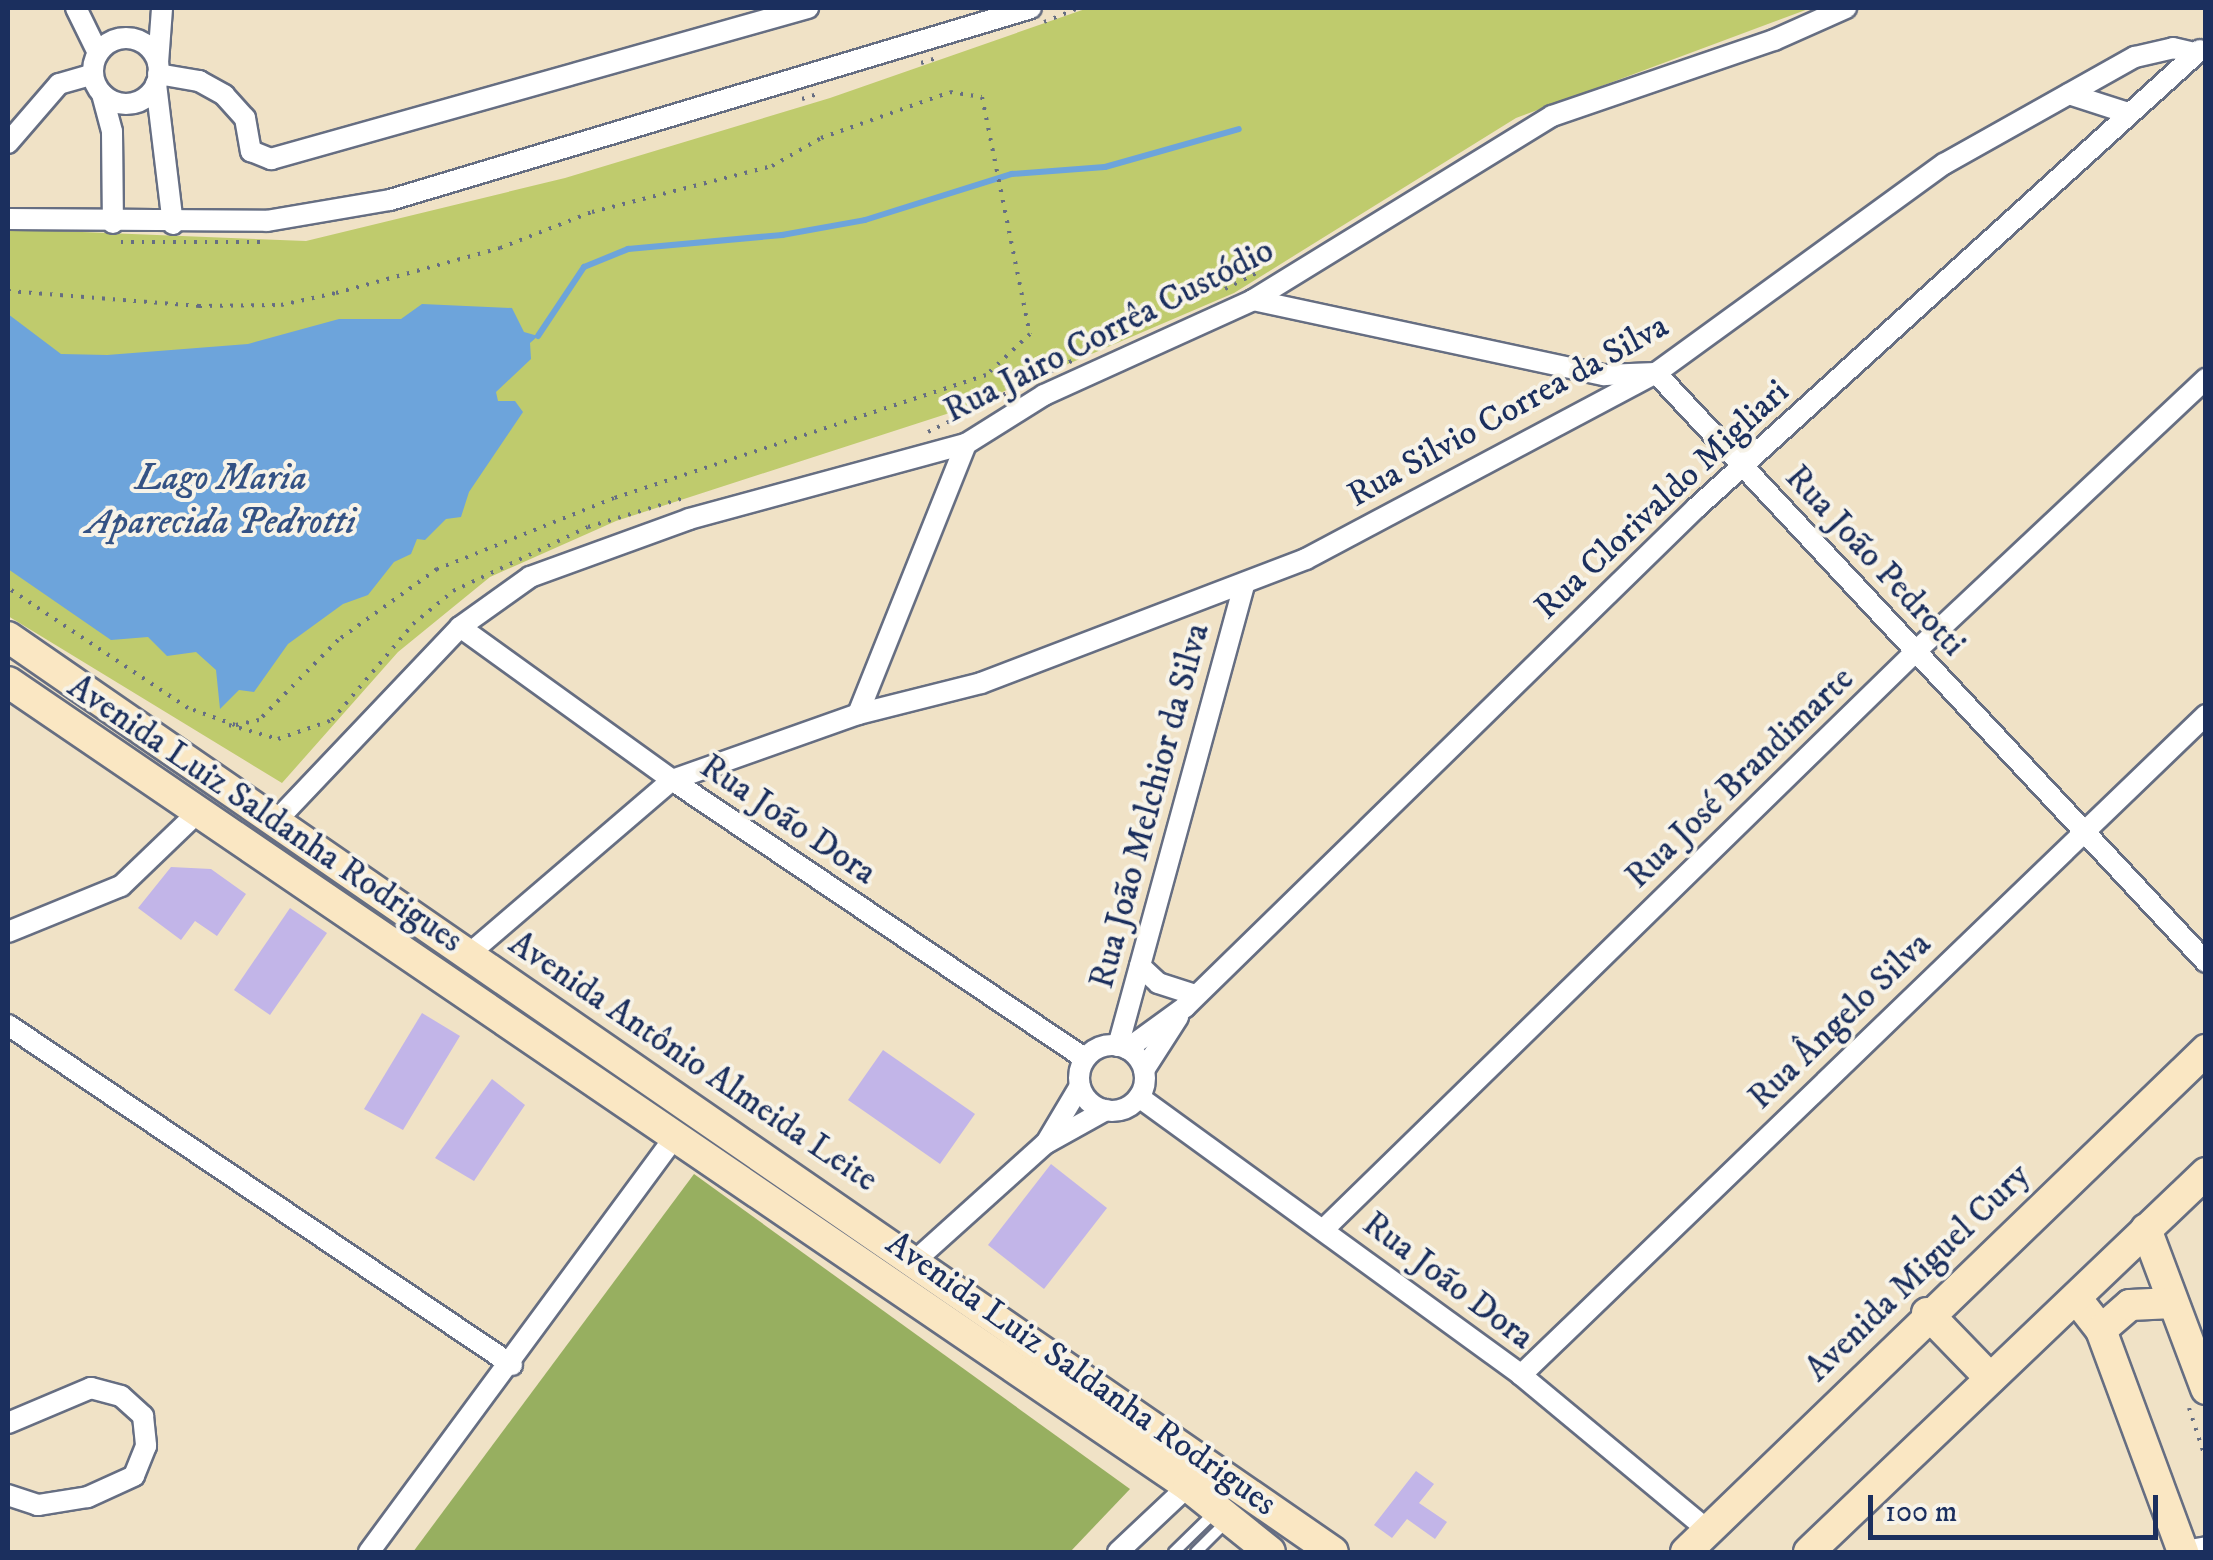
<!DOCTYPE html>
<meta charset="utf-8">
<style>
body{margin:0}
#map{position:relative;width:2213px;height:1560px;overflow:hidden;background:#f0e2c6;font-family:"IM FELL DW Pica",serif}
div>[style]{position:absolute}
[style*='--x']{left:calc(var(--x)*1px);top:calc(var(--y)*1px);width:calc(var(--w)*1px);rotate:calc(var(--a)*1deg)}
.green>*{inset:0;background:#bfcb6d}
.forest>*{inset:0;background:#97af60}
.water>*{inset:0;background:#6da4db}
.stream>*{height:6px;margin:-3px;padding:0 3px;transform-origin:3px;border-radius:3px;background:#6da4db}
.building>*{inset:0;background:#c2b5e8}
.path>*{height:4px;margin-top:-2px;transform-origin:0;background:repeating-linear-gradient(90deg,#666e82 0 2.5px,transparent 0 10.5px)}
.roads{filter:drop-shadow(2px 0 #666e82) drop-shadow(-2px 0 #666e82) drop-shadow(0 2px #666e82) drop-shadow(0 -2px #666e82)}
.lane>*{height:10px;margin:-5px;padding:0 5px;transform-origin:5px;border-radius:5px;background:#fff}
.street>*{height:20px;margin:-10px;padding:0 10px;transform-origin:10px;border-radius:10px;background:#fff}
.street>.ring{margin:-10px;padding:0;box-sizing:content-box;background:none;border:20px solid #fff;border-radius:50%}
.secondary>*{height:30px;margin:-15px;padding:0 15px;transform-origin:15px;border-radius:15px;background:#fae7c3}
span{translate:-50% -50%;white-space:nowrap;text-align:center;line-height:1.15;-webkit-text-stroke:8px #f7f3e8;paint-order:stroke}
.street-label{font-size:35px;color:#1b2f5e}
.water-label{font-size:38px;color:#345284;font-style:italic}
.frame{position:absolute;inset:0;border:10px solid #1b2f5e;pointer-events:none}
.scale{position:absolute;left:1868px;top:1495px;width:290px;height:45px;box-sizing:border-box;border:5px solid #1b2f5e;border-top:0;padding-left:12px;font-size:30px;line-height:35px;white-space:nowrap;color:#1b2f5e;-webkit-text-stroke:8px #f7f3e8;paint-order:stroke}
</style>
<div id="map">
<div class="green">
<i style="clip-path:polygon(1088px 8px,1811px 8px,1516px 118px,1234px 293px,965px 408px,616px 521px,490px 577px,398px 652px,282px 783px,8px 616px,8px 229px,306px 241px,565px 178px,830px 98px)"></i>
</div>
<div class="forest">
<i style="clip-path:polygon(694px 1174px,1130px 1489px,1070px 1552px,413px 1552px)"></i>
</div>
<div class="water">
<i style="clip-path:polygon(422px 304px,512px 308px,524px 332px,538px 336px,530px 343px,531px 359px,496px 392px,498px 401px,515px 401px,523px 412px,469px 492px,461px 517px,446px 519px,425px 540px,417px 539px,411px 554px,394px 562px,368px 595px,343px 604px,288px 644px,254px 692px,239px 690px,220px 709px,216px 670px,196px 652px,167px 656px,148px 637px,111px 640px,8px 569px,8px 314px,61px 354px,107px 355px,248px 344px,339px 319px,401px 319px)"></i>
</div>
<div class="stream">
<i style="--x:538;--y:336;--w:83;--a:-56.3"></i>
<i style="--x:584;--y:267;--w:48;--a:-22.2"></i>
<i style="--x:628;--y:249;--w:155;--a:-5.2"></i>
<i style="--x:782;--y:235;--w:84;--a:-10.2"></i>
<i style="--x:865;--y:220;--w:154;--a:-17.4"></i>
<i style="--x:1012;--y:174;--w:93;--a:-4.3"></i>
<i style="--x:1105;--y:167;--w:139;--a:-15.8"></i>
</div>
<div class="building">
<i style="clip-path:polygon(171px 867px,211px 869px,246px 894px,217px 936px,195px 921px,181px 940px,138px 908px)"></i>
<i style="clip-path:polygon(290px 908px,327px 933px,270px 1015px,234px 990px)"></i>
<i style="clip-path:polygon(422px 1013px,460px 1036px,403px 1130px,364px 1109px)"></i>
<i style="clip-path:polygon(883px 1050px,975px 1114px,940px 1164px,848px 1100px)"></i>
<i style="clip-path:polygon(492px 1079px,525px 1105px,474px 1181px,435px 1158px)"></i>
<i style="clip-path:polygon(1051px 1164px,1107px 1208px,1044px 1289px,988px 1245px)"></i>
<i style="clip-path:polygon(1416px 1471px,1434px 1484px,1419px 1503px,1447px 1522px,1435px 1539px,1407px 1519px,1392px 1538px,1374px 1525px)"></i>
</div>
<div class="path">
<i style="--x:1044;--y:22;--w:37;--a:-22"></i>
<i style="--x:921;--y:63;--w:20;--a:-18"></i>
<i style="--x:802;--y:99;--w:20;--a:-18"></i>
<i style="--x:121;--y:242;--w:145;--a:0"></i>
<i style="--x:1225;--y:289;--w:36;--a:-27"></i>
<i style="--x:8;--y:291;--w:192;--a:4.5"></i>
<i style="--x:199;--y:306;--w:82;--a:-0.7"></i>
<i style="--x:281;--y:305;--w:56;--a:-12.3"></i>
<i style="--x:336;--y:293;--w:170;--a:-15.3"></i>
<i style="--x:500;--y:248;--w:99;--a:-21.4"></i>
<i style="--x:592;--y:212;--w:186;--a:-14.3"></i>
<i style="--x:772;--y:166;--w:56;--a:-29.7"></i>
<i style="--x:821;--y:138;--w:137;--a:-19.6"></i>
<i style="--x:950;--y:92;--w:32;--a:9"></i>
<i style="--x:982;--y:97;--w:242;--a:78.6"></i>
<i style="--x:1030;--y:334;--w:60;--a:137"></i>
<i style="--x:986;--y:375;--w:392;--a:161.7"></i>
<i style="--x:614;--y:498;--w:191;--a:158.1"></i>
<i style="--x:437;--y:569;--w:122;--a:144.4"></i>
<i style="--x:338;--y:640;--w:112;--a:134.6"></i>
<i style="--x:259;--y:720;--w:25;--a:168"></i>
<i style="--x:235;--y:725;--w:50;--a:-160.1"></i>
<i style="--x:188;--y:708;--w:216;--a:-146.3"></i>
<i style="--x:928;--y:432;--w:230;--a:-26.3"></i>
<i style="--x:229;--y:725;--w:51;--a:15.9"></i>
<i style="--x:278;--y:739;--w:57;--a:-19.4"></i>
<i style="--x:332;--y:720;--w:126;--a:-49.8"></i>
<i style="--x:413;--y:624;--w:52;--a:-39.5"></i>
<i style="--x:453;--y:591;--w:149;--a:-25.4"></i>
<i style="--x:588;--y:527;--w:103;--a:-16.9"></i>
<i style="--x:2189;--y:1408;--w:55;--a:71.9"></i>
</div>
<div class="roads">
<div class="lane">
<i style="--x:1174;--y:1552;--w:59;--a:-44.3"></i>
<i style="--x:1196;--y:1552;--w:45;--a:-45"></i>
</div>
<div class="street">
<i style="--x:76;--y:8;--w:50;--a:63.9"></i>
<i class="ring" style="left:93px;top:38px;width:46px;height:46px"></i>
<i style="--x:158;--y:63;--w:55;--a:-85.8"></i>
<i style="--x:158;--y:74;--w:42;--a:9.7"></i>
<i style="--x:199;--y:81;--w:29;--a:29"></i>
<i style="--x:224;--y:95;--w:31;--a:48"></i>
<i style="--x:245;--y:118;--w:34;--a:80"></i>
<i style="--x:251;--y:151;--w:22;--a:22"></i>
<i style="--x:271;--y:159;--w:558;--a:-15.71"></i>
<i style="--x:156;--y:84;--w:141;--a:83.1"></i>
<i style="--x:102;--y:94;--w:39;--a:75"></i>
<i style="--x:112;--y:132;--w:91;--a:89.4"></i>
<i style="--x:2069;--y:94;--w:62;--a:17.9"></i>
<i style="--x:8;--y:143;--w:78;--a:-49.2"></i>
<i style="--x:59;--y:84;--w:35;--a:-16"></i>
<i style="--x:8;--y:219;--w:259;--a:0.4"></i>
<i style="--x:267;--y:221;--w:125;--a:-9.7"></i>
<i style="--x:390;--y:200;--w:669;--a:-16.67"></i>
<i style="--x:1253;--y:300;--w:359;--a:12.1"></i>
<i style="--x:1604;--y:375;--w:52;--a:-2.2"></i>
<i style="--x:1656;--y:373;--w:806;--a:46.96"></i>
<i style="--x:460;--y:627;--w:261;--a:35.8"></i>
<i style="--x:672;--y:780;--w:498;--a:34"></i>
<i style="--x:858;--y:714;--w:291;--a:-68.2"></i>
<i style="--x:276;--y:821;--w:267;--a:-46.5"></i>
<i style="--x:460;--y:627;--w:86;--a:-35.5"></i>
<i style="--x:530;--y:577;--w:169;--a:-20"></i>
<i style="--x:689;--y:519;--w:287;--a:-15.2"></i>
<i style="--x:966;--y:444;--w:92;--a:-32.1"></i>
<i style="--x:1044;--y:395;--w:230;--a:-24.4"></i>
<i style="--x:1253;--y:300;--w:351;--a:-31.6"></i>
<i style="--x:1552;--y:116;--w:235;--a:-18.9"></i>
<i style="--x:1774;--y:40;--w:79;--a:-24"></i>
<i style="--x:8;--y:932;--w:122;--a:-22.2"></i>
<i style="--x:121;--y:886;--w:104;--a:-43.8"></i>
<i style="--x:469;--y:954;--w:267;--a:-40.6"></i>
<i style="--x:672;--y:780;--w:197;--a:-19.5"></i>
<i style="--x:858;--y:714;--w:127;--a:-14.1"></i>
<i style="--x:981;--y:683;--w:348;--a:-20.9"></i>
<i style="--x:1306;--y:559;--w:396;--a:-28"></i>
<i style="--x:1656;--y:373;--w:356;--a:-36"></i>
<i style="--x:1944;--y:164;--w:219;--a:-29.3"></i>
<i style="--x:2135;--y:57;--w:39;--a:-13"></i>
<i style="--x:2173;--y:48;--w:22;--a:13"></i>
<i style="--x:1140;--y:966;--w:25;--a:43"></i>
<i style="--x:1158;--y:983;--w:40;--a:18"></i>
<i style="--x:8;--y:1025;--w:608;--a:34"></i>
<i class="ring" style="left:1079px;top:1045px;width:46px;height:46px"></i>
<i style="--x:1118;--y:1046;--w:479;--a:-74.7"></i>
<i style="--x:1127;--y:1049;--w:72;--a:-35.9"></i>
<i style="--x:1185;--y:1007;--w:714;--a:-44.32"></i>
<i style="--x:1696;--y:508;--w:681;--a:-42.26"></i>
<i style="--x:1144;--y:1070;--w:63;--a:-57.3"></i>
<i style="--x:1139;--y:1097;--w:472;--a:36"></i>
<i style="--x:1521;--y:1375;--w:243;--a:39.7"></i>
<i style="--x:1046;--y:1143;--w:66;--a:-59.2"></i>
<i style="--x:1324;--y:1229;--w:827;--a:-44.31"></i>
<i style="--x:1916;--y:651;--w:398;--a:-43.2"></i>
<i style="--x:916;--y:1260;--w:173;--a:-42"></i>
<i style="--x:1045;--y:1144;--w:70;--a:-29.1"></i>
<i style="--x:1521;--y:1375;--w:951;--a:-43.94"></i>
<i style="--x:8;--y:1423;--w:90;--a:-22.9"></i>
<i style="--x:91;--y:1388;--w:31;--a:15"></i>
<i style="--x:121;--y:1396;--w:30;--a:42"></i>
<i style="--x:143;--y:1416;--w:30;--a:84"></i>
<i style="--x:146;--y:1446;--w:32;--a:112"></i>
<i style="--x:134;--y:1476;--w:51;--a:155.5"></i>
<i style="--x:88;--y:1497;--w:51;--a:170.9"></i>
<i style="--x:38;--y:1505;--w:32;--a:-162"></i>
<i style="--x:369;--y:1552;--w:514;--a:-53.62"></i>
<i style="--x:1118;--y:1552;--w:96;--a:-43.3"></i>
<i style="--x:2179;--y:1552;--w:27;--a:-10"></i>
</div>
<div class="secondary">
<i style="--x:8;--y:637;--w:1610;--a:34.63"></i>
<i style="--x:8;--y:682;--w:1428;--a:34.27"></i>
<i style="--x:1188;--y:1486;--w:105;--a:38.8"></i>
<i style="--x:2146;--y:1229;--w:171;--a:69.4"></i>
<i style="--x:2076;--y:1298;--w:41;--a:52"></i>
<i style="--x:2101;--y:1330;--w:237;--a:69.7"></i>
<i style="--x:1927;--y:1313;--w:91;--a:45.9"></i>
<i style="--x:2101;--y:1330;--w:38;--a:-41"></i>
<i style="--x:2130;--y:1305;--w:43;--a:-2.7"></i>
<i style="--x:1686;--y:1552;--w:723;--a:-43.99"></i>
<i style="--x:1809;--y:1552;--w:549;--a:-43.67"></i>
</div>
</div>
<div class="street-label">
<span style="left:1109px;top:331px;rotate:-27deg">Rua Jairo Corrêa Custódio</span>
<span style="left:1508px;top:411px;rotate:-29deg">Rua Silvio Correa da Silva</span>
<span style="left:1662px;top:500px;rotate:-43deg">Rua Clorivaldo Migliari</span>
<span style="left:1875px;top:561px;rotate:47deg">Rua João Pedrotti</span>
<span style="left:1740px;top:778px;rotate:-44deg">Rua José Brandimarte</span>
<span style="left:1150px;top:806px;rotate:-75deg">Rua João Melchior da Silva</span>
<span style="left:265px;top:814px;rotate:34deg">Avenida Luiz Saldanha Rodrigues</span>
<span style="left:788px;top:820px;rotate:34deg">Rua João Dora</span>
<span style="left:1840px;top:1021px;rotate:-44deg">Rua Ângelo Silva</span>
<span style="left:693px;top:1062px;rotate:34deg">Avenida Antônio Almeida Leite</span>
<span style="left:1918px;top:1273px;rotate:-44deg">Avenida Miguel Cury</span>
<span style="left:1448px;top:1281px;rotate:37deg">Rua João Dora</span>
<span style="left:1081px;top:1374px;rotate:35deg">Avenida Luiz Saldanha Rodrigues</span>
</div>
<div class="water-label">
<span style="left:221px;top:501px">Lago Maria<br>Aparecida Pedrotti</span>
</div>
<div class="frame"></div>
<div class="scale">100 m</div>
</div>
